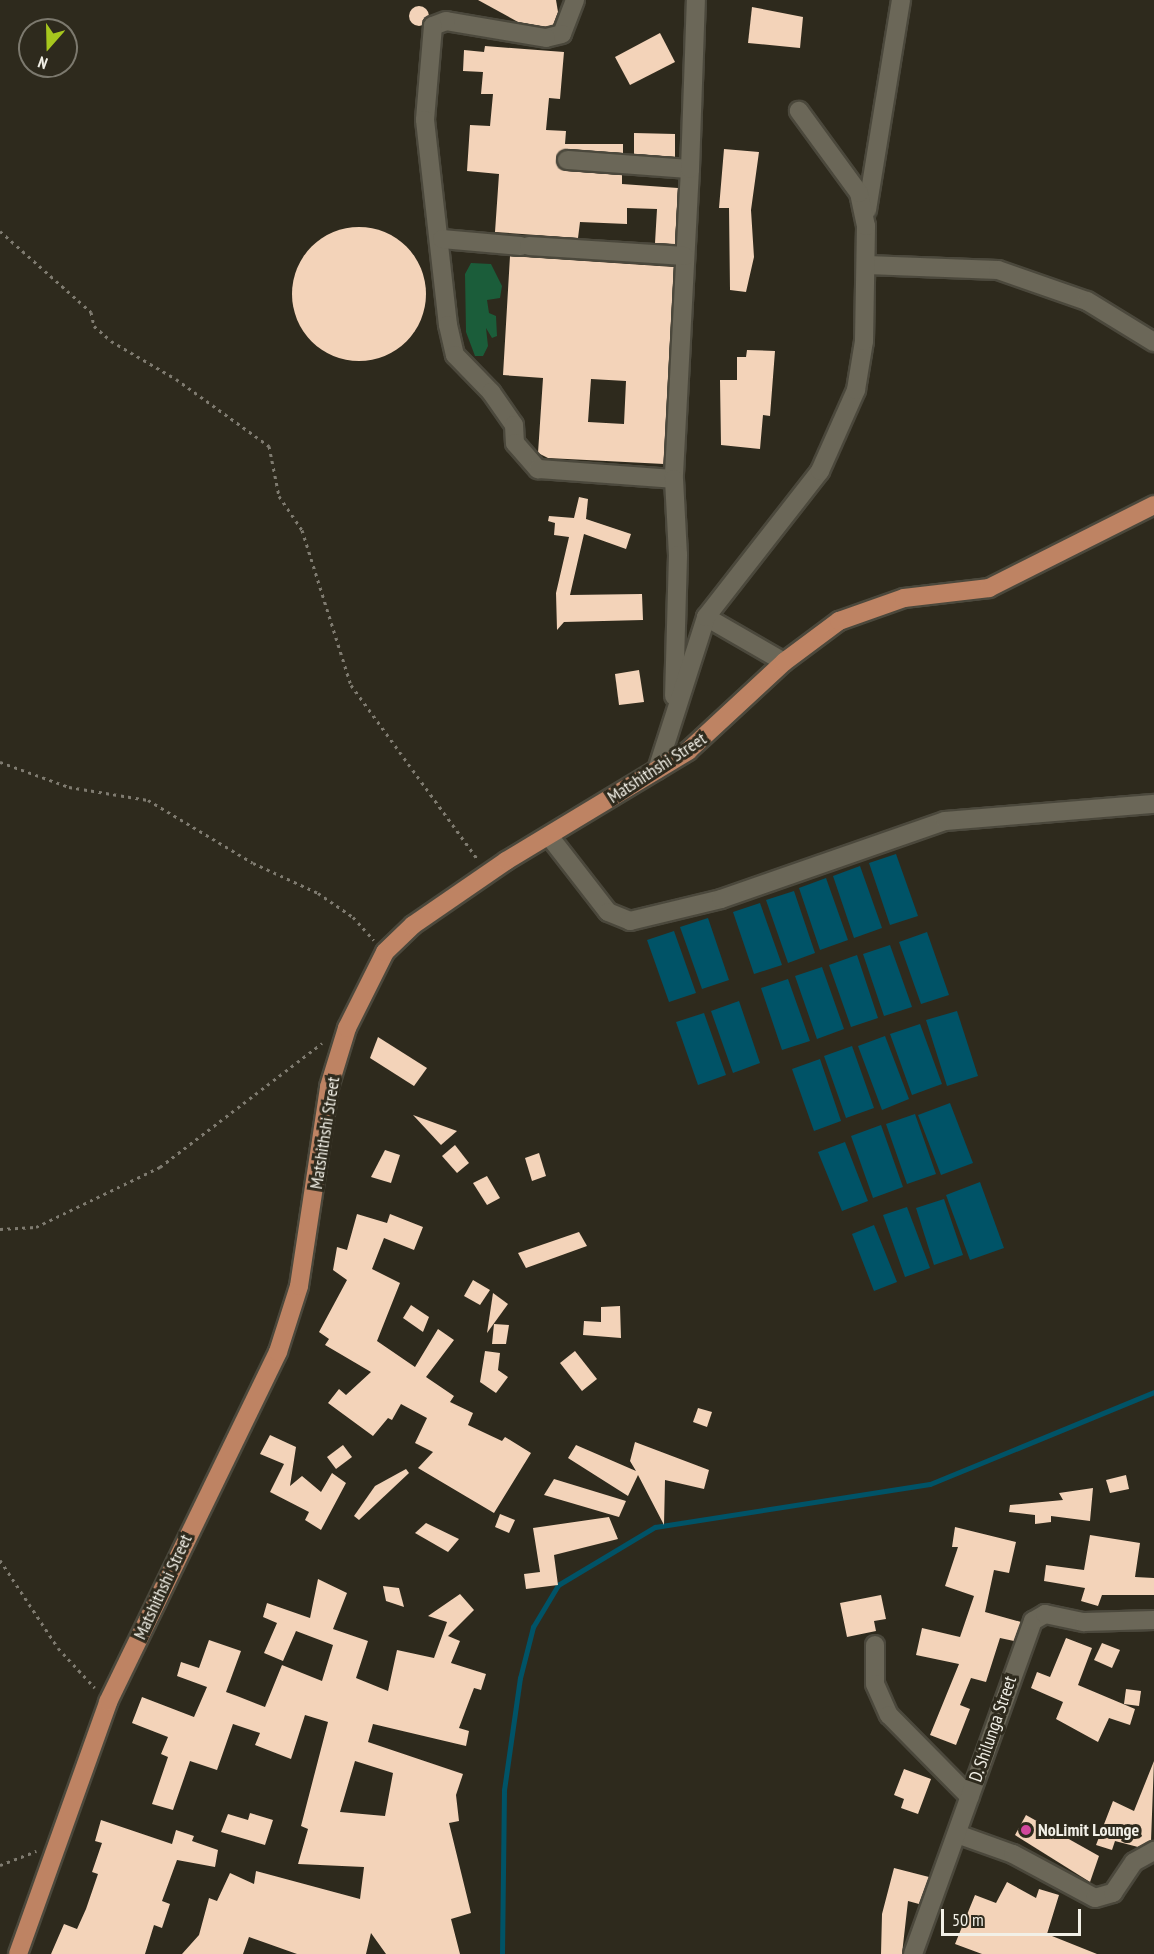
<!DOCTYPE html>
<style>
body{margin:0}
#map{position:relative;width:1154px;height:1954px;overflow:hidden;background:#2e2a1d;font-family:"PT Sans Narrow",sans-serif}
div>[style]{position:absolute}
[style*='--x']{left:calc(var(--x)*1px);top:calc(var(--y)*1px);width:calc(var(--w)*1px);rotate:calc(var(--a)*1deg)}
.green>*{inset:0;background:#1b5d3a}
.water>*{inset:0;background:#005367}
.stream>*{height:5px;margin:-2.5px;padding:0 2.5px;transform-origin:2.5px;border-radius:2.5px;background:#005367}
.building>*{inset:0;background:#f3d3b9}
.round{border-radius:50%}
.path>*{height:3px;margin-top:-1.5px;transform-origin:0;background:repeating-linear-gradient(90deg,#7f7b70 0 3px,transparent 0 7.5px)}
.roads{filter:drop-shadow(2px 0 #4b483c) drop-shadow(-2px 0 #4b483c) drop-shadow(0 2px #4b483c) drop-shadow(0 -2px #4b483c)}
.minor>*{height:18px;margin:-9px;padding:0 9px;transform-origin:9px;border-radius:9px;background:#6b6758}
.major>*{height:18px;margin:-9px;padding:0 9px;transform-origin:9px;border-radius:9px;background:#be8363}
.dots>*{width:16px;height:16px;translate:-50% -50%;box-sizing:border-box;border:3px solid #2e2a1d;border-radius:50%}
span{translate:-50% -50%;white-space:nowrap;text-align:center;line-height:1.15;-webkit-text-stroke:6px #2e2a1d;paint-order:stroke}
.street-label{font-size:18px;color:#f2f0e7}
.poi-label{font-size:18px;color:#f2f0e7;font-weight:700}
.left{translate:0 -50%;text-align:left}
.north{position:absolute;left:18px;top:18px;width:60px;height:60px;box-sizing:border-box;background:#2e2a1d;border:2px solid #7c796e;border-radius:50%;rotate:200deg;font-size:16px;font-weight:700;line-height:24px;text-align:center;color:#f2f0e7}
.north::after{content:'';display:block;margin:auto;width:21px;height:27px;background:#a7c71e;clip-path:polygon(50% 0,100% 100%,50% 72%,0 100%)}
.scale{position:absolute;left:941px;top:1909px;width:140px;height:27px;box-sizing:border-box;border:3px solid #f2f0e7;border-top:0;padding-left:8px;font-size:18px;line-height:21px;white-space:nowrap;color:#f2f0e7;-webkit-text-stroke:4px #2e2a1d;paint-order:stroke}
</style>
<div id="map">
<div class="green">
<i style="clip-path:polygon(471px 263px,491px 264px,502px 286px,500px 298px,487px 300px,489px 313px,496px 316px,497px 336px,492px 338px,486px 328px,488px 346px,483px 356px,475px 356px,466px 332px,465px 274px)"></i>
</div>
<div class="water">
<i style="clip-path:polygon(896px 854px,918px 916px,890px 925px,869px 863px)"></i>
<i style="clip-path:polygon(860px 866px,882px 928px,854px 938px,833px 876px)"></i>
<i style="clip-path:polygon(826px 878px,848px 940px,820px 950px,799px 888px)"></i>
<i style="clip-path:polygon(794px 891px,815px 953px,788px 963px,766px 900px)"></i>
<i style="clip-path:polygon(760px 903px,782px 965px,754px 974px,733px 912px)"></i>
<i style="clip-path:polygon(708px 918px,729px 980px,702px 989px,680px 927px)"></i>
<i style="clip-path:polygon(674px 931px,696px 993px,669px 1002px,647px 940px)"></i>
<i style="clip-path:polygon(927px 932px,949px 995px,921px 1004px,899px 942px)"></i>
<i style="clip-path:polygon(890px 945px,912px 1007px,884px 1016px,863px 954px)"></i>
<i style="clip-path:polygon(857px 955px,878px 1018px,851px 1027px,829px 965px)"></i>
<i style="clip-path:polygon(822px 967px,844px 1029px,817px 1039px,795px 976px)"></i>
<i style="clip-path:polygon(788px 979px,810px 1041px,782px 1050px,761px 988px)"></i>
<i style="clip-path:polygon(739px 1001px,760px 1063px,733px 1073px,711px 1011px)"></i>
<i style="clip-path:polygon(957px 1011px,978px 1076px,947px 1086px,926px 1020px)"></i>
<i style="clip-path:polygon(704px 1013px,726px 1075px,698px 1085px,676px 1022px)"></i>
<i style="clip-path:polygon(920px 1024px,942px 1084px,912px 1095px,890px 1034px)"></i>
<i style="clip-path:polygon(885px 1036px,909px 1099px,882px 1110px,858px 1046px)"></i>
<i style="clip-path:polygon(852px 1046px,874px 1108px,846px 1118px,824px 1056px)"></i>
<i style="clip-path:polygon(820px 1059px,841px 1121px,814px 1131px,792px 1069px)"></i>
<i style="clip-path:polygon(950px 1103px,973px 1163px,941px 1175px,918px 1115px)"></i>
<i style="clip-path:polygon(915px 1114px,936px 1174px,907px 1184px,886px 1124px)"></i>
<i style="clip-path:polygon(881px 1125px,903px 1187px,873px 1198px,851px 1136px)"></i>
<i style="clip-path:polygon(845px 1142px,868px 1201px,842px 1211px,818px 1152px)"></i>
<i style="clip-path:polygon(980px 1182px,1004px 1248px,970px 1260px,946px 1195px)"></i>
<i style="clip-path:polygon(944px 1199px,963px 1255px,934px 1265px,916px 1208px)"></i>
<i style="clip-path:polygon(907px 1207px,930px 1268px,905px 1277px,883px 1215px)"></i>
<i style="clip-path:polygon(874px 1225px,897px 1282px,874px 1291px,852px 1234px)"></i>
</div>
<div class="stream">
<i style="--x:502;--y:1954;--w:164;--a:-89.3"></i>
<i style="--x:504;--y:1790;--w:113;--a:-81.9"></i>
<i style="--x:520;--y:1678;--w:53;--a:-75.7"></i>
<i style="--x:533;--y:1627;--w:49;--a:-59.2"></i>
<i style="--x:558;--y:1585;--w:113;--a:-30.9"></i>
<i style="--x:655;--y:1527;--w:278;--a:-8.9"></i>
<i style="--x:930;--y:1484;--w:242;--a:-22.3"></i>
</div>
<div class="building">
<i style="clip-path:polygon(478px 0,556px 0,558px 12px,553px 25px,546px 27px,518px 22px)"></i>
<i class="round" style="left:409px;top:6px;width:20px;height:20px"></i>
<i style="clip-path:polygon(752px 7px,803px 17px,800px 48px,748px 43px)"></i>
<i style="clip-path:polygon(660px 33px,675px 62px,630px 85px,615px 57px)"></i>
<i style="clip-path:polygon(485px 46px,564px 52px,560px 99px,549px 98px,546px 130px,566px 131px,565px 144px,623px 144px,623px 153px,563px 150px,557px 165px,566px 171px,622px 175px,622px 184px,678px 188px,675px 244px,655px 243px,657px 209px,627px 208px,627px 224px,580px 222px,578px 238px,495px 232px,499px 174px,467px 171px,470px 125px,490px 126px,493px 94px,481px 94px,483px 72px,463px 71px,464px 50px,484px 52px)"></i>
<i style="clip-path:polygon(634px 133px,675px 134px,675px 157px,634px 154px)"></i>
<i style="clip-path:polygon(724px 149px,759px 152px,751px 210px,754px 257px,746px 292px,730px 290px,729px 208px,719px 208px)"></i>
<i class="round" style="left:292px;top:227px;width:134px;height:134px"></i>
<i style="clip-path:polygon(evenodd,510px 256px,674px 267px,664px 464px,548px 458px,538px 453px,543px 378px,503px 375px,510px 256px,591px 379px,626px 381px,624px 424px,588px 422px,591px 379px)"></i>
<i style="clip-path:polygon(747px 350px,775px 351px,770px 416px,763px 415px,760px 449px,721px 445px,720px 380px,737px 380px,737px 357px,746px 357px)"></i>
<i style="clip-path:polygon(579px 497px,588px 499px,586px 519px,631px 534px,626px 549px,584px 534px,570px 595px,642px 594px,643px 620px,564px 622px,557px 630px,556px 593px,569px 537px,554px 535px,555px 523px,548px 521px,549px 516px,574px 518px)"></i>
<i style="clip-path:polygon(639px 670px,644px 702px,619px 705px,615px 674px)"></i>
<i style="clip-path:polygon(378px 1037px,427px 1068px,414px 1086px,370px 1058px)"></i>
<i style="clip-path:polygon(413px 1115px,457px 1131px,441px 1145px)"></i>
<i style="clip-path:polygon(455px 1145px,469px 1163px,457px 1173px,442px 1156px)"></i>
<i style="clip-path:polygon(385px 1150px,400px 1155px,391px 1183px,371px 1177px)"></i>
<i style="clip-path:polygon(539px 1153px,546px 1176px,532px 1181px,525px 1158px)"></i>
<i style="clip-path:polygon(487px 1176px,500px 1198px,487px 1205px,473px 1183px)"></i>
<i style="clip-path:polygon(357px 1214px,387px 1223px,390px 1214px,423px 1227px,414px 1250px,384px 1238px,372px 1269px,400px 1283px,377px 1341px,415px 1367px,438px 1329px,454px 1340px,426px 1377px,454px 1396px,450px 1402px,473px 1413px,468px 1425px,502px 1441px,505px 1437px,531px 1453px,494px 1513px,418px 1468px,433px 1452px,415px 1443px,427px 1418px,401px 1404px,392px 1420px,388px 1418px,373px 1436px,328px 1403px,339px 1389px,346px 1395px,371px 1372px,325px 1345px,329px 1339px,319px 1332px,347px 1280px,333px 1270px,337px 1247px,347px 1250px)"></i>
<i style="clip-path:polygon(579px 1232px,587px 1246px,526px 1268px,518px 1253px)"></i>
<i style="clip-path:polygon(473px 1280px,490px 1290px,480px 1305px,464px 1296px)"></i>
<i style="clip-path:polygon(493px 1293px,508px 1304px,487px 1333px)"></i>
<i style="clip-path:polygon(411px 1305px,429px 1317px,423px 1332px,403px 1318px)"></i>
<i style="clip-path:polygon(620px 1306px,621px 1338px,583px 1335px,584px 1321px,601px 1322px,601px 1307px)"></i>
<i style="clip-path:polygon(494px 1324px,509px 1325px,506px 1344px,492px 1344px)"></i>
<i style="clip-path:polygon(485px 1351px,500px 1353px,498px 1370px,508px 1377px,496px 1393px,480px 1382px)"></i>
<i style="clip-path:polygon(575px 1351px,597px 1379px,582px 1391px,560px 1363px)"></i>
<i style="clip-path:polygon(698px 1408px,712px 1412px,707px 1427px,693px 1422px)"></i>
<i style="clip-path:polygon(270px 1435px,296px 1447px,290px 1486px,302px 1476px,321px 1492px,332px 1473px,346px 1483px,321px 1530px,305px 1520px,309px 1512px,270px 1492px,284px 1464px,260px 1454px)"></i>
<i style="clip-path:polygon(635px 1442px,709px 1470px,704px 1489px,665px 1480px,664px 1525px,638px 1475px,628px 1496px,568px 1458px,576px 1445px,636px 1471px,630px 1461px)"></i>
<i style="clip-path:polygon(343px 1445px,352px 1457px,336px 1469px,327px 1457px)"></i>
<i style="clip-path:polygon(406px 1469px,409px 1473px,359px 1520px,354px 1516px,375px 1486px)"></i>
<i style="clip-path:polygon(1126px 1475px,1129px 1489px,1110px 1493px,1106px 1480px)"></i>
<i style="clip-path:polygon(554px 1479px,626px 1501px,619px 1517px,544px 1495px)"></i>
<i style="clip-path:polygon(1093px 1488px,1090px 1521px,1051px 1516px,1051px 1522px,1035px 1524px,1035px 1515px,1009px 1512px,1010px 1505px,1063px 1500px,1059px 1493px)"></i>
<i style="clip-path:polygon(500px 1514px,515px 1520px,509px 1533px,495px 1527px)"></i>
<i style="clip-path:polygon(609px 1517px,618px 1539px,554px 1555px,558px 1585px,526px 1589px,524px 1574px,540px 1572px,533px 1528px)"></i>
<i style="clip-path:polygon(426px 1523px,459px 1539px,448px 1552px,415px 1533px)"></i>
<i style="clip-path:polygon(955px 1527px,1016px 1542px,1009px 1573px,994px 1570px,985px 1612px,1021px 1622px,1014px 1641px,1000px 1638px,986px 1682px,971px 1678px,960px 1705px,970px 1709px,956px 1745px,930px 1735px,959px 1664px,916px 1655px,922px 1628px,960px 1637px,974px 1596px,945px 1586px,958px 1547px,952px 1547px)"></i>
<i style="clip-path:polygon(1090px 1535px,1140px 1543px,1135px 1577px,1154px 1578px,1154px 1595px,1102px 1595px,1098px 1606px,1081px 1601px,1085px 1588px,1044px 1581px,1046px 1565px,1084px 1570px)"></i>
<i style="clip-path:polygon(evenodd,318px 1579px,347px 1593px,333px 1629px,368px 1641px,356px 1678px,388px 1691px,397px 1650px,434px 1658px,447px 1622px,428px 1616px,460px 1594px,474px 1610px,448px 1636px,460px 1641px,451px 1663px,486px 1674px,481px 1690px,474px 1688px,459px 1728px,469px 1731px,466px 1746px,373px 1724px,368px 1742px,463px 1774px,456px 1795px,459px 1821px,449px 1823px,471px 1913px,451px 1919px,460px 1954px,386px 1954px,371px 1933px,366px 1954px,297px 1954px,249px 1937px,243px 1954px,182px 1954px,199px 1935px,209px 1898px,217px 1901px,230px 1873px,254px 1884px,256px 1871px,360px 1899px,364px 1867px,298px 1864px,308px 1829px,301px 1826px,328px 1722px,305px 1715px,291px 1759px,255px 1745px,260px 1733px,233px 1724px,217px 1770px,190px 1761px,173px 1810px,152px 1804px,168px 1757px,161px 1754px,168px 1737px,132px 1723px,142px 1697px,194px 1717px,207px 1687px,177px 1676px,181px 1662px,199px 1668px,209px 1640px,241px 1651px,226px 1692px,237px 1696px,265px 1707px,282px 1665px,322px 1681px,333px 1645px,296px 1631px,283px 1661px,264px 1653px,277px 1623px,263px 1617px,267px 1603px,310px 1618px,318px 1579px,355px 1761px,393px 1773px,385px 1816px,340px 1812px,355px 1761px)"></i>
<i style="clip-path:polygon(383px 1586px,399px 1588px,404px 1607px,386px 1601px)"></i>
<i style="clip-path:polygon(881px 1595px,886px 1619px,874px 1621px,876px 1631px,847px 1637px,840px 1603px)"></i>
<i style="clip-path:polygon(1066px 1638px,1092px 1648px,1078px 1685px,1135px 1709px,1130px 1725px,1109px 1718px,1098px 1742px,1056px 1719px,1063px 1702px,1031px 1688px,1037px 1672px,1050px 1677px)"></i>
<i style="clip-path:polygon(1102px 1643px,1120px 1650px,1112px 1668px,1094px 1660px)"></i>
<i style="clip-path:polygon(1126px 1689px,1141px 1691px,1139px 1706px,1124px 1704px)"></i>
<i style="clip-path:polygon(1154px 1761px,1151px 1841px,1138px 1847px,1115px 1841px,1112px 1850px,1096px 1845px,1113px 1801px,1134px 1811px)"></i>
<i style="clip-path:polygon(904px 1769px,931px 1779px,918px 1814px,901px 1808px,904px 1799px,894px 1795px)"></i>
<i style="clip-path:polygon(250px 1813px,273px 1820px,265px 1845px,221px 1832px,228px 1814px,248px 1820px)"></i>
<i style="clip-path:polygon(1026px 1815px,1099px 1856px,1090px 1882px,1015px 1835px)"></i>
<i style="clip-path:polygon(101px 1820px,172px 1844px,176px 1830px,194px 1836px,192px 1841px,218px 1850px,215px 1867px,177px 1860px,162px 1901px,170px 1904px,162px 1928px,154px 1925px,145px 1954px,51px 1954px,64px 1924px,77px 1929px,86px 1909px,98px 1874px,92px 1872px,102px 1843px,95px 1841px)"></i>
<i style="clip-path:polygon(894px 1868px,929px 1877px,919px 1904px,908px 1901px,902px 1954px,881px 1954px,882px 1914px)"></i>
<i style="clip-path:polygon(1007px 1882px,1036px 1898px,1039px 1889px,1059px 1895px,1047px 1934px,1097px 1954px,982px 1954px,955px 1944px,975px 1895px,996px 1903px)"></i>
</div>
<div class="path">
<i style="--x:0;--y:231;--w:122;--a:41.7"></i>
<i style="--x:91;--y:312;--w:14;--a:78"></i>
<i style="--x:94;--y:326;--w:23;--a:41"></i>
<i style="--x:111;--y:341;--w:75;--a:30.3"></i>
<i style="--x:176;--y:379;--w:115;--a:35.8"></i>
<i style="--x:269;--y:446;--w:51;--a:78.7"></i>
<i style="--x:279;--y:496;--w:41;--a:55.9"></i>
<i style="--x:302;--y:530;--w:163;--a:72.5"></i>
<i style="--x:351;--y:685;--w:216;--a:54"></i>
<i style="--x:0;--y:762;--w:73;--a:19.9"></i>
<i style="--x:69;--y:787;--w:80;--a:9.3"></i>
<i style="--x:148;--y:800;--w:122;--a:31"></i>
<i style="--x:253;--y:863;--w:72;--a:24.8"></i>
<i style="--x:318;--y:893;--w:42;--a:34.4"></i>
<i style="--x:353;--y:917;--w:31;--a:48"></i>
<i style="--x:0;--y:1229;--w:36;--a:-3"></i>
<i style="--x:36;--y:1227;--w:138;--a:-25.8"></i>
<i style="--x:160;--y:1167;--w:204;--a:-37.4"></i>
<i style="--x:0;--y:1560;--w:105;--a:56.6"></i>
<i style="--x:58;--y:1648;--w:54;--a:47.2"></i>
<i style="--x:0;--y:1865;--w:39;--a:-21"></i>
</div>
<div class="roads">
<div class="minor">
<i style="--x:575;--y:0;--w:36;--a:111"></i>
<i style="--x:562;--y:34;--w:16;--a:166"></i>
<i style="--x:546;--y:38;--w:101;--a:-170.4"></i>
<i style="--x:446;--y:21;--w:14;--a:159"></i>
<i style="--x:433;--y:26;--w:94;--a:94.9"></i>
<i style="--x:425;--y:120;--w:206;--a:83.6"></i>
<i style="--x:448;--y:325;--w:31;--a:77"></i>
<i style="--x:455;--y:355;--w:52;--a:45.8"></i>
<i style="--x:491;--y:392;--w:40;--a:55.1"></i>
<i style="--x:514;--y:425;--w:18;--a:87"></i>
<i style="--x:515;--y:443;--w:35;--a:49"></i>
<i style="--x:538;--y:469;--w:136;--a:4.2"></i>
<i style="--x:567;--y:160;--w:123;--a:4.2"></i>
<i style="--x:690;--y:169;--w:310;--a:93"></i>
<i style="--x:674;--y:479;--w:76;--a:87"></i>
<i style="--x:678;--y:555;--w:141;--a:91.6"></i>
<i style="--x:690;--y:169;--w:169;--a:-88"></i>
<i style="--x:867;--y:210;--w:213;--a:-80.8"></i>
<i style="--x:442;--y:239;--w:79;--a:5.1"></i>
<i style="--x:529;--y:246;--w:156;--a:3.7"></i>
<i style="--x:867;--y:265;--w:131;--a:2.2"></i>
<i style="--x:998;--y:270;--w:94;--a:19.2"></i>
<i style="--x:1087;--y:301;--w:79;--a:31.5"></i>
<i style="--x:706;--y:617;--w:90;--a:30"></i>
<i style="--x:657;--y:770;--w:161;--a:-72.2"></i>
<i style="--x:706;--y:617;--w:185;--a:-52"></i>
<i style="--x:820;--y:471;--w:89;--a:-66"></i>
<i style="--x:856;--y:390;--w:50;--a:-80.7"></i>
<i style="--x:864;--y:341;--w:115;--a:-89"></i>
<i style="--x:866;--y:226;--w:34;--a:-102"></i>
<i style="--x:859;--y:193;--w:102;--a:-126.2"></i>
<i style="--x:549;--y:836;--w:96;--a:52.2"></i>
<i style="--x:608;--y:912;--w:24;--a:22"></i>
<i style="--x:630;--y:921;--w:94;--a:-13.6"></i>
<i style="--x:721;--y:899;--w:237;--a:-19.2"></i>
<i style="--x:945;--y:821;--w:210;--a:-4.7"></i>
<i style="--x:875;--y:1645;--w:39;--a:90"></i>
<i style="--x:875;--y:1684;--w:34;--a:66"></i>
<i style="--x:889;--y:1715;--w:115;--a:45.4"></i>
<i style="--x:957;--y:1834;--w:59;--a:19.7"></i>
<i style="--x:1013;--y:1854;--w:93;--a:28.2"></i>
<i style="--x:1095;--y:1898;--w:19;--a:-16"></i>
<i style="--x:1113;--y:1893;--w:37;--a:-56"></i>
<i style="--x:1134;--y:1862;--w:23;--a:-29"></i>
<i style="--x:913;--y:1954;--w:354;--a:-70.2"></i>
<i style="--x:1033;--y:1621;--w:14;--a:-30"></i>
<i style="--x:1045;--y:1614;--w:40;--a:12"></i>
<i style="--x:1084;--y:1622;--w:70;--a:-1.6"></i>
</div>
<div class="major">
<i style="--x:18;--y:1954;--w:268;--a:-70.3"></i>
<i style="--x:108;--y:1702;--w:389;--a:-64.1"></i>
<i style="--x:278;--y:1352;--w:69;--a:-72.3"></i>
<i style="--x:299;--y:1286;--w:201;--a:-81.4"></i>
<i style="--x:329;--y:1087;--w:62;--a:-73"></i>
<i style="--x:347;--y:1028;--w:85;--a:-63.4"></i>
<i style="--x:385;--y:952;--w:39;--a:-44"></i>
<i style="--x:413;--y:925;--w:113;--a:-34.5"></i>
<i style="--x:506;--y:861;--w:213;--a:-31.1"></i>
<i style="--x:688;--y:751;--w:131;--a:-42.8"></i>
<i style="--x:784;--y:662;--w:69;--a:-36.7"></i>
<i style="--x:839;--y:621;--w:69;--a:-19.5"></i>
<i style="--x:904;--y:598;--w:86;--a:-6.7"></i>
<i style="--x:989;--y:588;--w:185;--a:-26.7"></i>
</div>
</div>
<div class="dots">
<i style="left:1026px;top:1830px;background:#d1479c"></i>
</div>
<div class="street-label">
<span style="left:657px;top:768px;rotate:-33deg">Matshithshi Street</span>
<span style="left:325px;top:1133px;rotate:-81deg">Matshithshi Street</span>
<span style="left:163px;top:1587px;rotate:-65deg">Matshithshi Street</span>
<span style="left:993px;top:1729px;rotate:-71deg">D. Shilunga Street</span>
</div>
<div class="poi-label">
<span class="left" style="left:1038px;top:1830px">NoLimit Lounge</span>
</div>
<div class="north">N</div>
<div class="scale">50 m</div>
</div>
